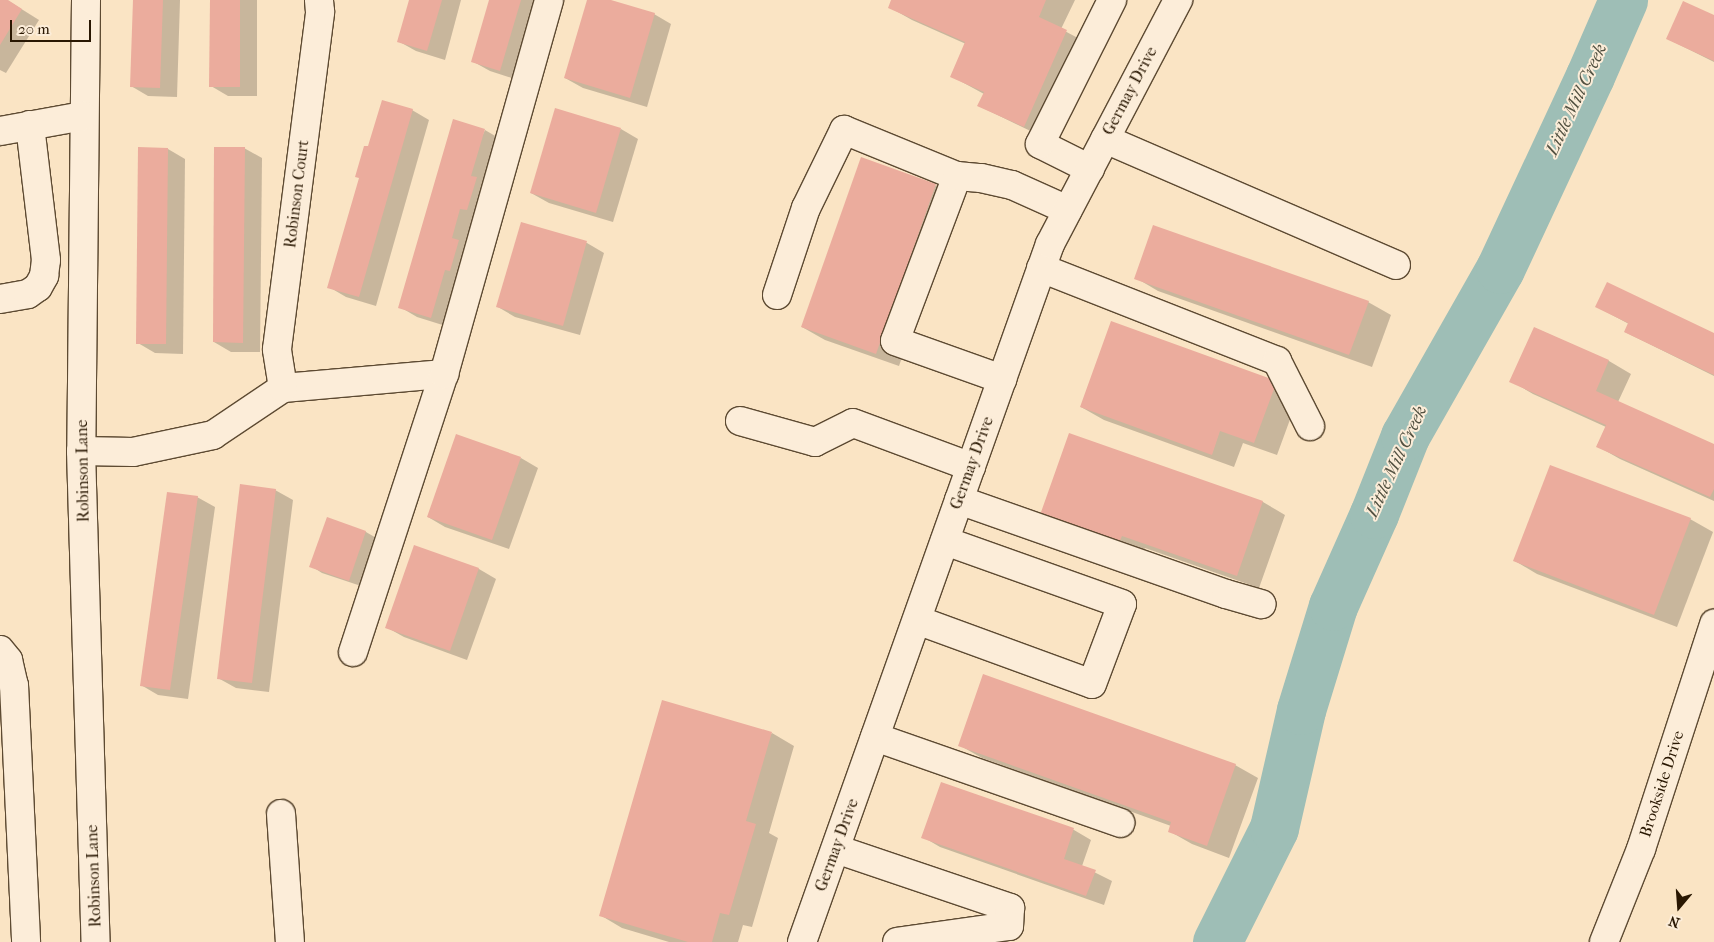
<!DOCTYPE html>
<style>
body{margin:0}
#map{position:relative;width:1714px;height:942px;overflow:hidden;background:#fae4c4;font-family:"IM FELL French Canon",serif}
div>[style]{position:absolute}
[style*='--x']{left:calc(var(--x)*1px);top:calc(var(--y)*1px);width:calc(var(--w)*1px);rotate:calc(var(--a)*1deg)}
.shadow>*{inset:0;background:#0003}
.river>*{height:49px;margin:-24.5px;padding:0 24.5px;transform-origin:24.5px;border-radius:24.5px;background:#9ebeb6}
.building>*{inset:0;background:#ebac9d}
.roads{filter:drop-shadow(1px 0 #5d4a32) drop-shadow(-1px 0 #5d4a32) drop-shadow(0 1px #5d4a32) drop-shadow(0 -1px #5d4a32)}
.minor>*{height:28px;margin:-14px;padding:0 14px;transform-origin:14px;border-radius:14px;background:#fcedd9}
span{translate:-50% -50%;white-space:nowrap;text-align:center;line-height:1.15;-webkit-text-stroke:4px #fcedd9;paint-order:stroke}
.street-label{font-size:16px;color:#291702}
.water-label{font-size:18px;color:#525141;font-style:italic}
.north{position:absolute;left:1654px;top:882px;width:50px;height:50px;-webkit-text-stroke:4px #fcedd9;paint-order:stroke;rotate:198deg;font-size:14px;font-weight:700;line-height:20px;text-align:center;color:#291702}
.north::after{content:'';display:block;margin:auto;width:18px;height:22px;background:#291702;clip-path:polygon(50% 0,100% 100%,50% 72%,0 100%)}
.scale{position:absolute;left:10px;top:20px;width:81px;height:22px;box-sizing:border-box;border:2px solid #291702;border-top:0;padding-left:6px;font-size:15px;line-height:18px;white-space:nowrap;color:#291702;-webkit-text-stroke:4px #fcedd9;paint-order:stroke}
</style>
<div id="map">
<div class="shadow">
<i style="clip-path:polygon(0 0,7px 0,39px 20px,6px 73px,0 70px)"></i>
<i style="clip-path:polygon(134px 0,180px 0,177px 97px,148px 96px,131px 86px)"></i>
<i style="clip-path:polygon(211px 0,257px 0,257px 96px,228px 96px,211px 86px)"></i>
<i style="clip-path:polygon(410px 0,461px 0,445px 60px,416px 51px,398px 41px)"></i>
<i style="clip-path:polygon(490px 0,541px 0,518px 80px,490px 71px,472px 61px)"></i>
<i style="clip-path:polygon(588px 0,606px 0,654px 14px,671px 24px,647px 107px,583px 88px,565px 78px)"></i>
<i style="clip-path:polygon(893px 0,1075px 0,1061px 29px,1089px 44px,1047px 139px,979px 106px,984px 94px,951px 76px,966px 44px,912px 20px,889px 7px)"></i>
<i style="clip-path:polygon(1714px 17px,1714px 62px,1668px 39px)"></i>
<i style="clip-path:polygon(412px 110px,429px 120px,376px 306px,346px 297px,329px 287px,369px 148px)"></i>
<i style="clip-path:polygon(621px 129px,638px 139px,613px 222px,549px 203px,531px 193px)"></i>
<i style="clip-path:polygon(485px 130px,502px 140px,449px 327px,417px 317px,400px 307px)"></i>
<i style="clip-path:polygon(244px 148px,262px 158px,260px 352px,231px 352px,214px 342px)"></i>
<i style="clip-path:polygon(168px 149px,185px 159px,183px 354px,155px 353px,138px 343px)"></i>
<i style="clip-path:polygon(936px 185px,958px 198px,899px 366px,825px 340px,802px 327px)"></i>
<i style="clip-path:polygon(522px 224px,587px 243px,604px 253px,580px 335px,515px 317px,498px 307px)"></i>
<i style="clip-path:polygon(1136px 278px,1368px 302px,1391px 315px,1372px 367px,1158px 291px)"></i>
<i style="clip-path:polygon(1597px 307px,1714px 335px,1714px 376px,1625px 332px,1629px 324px)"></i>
<i style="clip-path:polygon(1112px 323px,1299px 395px,1277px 455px,1243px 443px,1234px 467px,1104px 420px,1081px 407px)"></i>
<i style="clip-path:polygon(1535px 328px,1609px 361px,1631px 374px,1618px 402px,1714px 445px,1714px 501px,1620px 459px,1597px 446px,1606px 427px,1533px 394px,1511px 381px)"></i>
<i style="clip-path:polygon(1070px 435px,1263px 502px,1285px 515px,1259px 588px,1145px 548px,1142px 555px,1064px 528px)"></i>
<i style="clip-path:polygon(521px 458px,538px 468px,509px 549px,445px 527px,428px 517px)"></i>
<i style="clip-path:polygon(275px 490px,293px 500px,269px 692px,236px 688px,218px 678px)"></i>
<i style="clip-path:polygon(197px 497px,215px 507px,188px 699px,158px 695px,141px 685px)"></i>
<i style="clip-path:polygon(327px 519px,366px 532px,378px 539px,361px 586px,322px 573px,311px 566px)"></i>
<i style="clip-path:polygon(1690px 519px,1713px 532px,1677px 627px,1537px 574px,1515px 561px)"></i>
<i style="clip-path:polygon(415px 547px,479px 569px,496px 579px,467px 660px,404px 637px,386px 627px)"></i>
<i style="clip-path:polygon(772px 733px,794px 746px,769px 833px,778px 838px,752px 927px,743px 925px,738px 942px,669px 942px,622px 928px,600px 915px)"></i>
<i style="clip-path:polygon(959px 745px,1235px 765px,1258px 778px,1229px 858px,1192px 844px,1169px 831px,1171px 826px,982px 758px)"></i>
<i style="clip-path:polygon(942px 783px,1074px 830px,1091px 840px,1082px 866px,1112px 881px,1104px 905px,940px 847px,923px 837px)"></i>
</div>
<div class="river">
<i style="--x:1217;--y:942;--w:127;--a:-63.4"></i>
<i style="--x:1274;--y:828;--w:121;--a:-77.1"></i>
<i style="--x:1301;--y:710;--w:109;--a:-72.9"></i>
<i style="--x:1333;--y:606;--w:101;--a:-66"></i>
<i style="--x:1374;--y:514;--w:84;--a:-68.3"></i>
<i style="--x:1405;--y:436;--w:192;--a:-60.4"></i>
<i style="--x:1500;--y:269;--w:213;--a:-65"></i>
<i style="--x:1590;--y:76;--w:83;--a:-66.5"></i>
</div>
<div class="building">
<i style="clip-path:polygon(0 0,8px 0,22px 9px,0 45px)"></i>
<i style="clip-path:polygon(133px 0,163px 0,160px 88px,130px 87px)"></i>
<i style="clip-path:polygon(210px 0,240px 0,240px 87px,209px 87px)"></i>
<i style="clip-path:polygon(409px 0,442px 0,427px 51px,397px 42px)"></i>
<i style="clip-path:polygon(489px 0,521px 0,500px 71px,471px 62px)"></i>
<i style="clip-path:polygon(587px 0,611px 0,655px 13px,630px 98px,564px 78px)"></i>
<i style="clip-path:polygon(891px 0,1046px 0,1039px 17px,1067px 30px,1024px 127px,977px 106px,984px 92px,950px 77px,965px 42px,888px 8px)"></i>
<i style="clip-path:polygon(1683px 1px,1714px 15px,1714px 61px,1666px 39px)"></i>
<i style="clip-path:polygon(382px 100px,413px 109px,359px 297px,327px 288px,359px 178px,355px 177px,364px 146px,368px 146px)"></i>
<i style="clip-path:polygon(555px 108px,621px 128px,596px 213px,530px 193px)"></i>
<i style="clip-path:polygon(453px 119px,485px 129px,471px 176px,477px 177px,467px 210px,460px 209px,452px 238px,459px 240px,450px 271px,445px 270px,431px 318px,398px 308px)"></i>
<i style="clip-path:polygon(138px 147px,168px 148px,166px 344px,136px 344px)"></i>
<i style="clip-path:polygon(214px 147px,245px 147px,243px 343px,213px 342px)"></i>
<i style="clip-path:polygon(861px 157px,936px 184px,876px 354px,801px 327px)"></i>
<i style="clip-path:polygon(521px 222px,587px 241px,563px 326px,496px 307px)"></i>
<i style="clip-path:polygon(1153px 225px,1369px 301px,1349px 355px,1134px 279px)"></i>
<i style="clip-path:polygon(1607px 282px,1714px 333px,1714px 375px,1624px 332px,1628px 323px,1595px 307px)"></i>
<i style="clip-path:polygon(1111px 321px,1277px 381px,1254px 443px,1220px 431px,1212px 455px,1080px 407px)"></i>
<i style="clip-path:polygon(1534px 327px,1609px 360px,1596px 391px,1714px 444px,1714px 489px,1710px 497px,1596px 447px,1606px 425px,1509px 382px)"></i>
<i style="clip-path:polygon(1069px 433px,1263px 501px,1237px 576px,1122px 536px,1119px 543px,1040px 515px)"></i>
<i style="clip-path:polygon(456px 434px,521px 457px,492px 540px,427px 517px)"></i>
<i style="clip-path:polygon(1550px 465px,1691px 518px,1654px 615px,1513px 561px)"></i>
<i style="clip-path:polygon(240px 484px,276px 489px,252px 683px,217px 679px)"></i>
<i style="clip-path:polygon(167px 492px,198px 496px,170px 690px,140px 686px)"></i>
<i style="clip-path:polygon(327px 517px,366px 531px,349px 581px,309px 567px)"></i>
<i style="clip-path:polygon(414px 545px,479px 568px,450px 651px,385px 628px)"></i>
<i style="clip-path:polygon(983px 674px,1236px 764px,1207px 846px,1168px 832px,1171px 822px,958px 746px)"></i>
<i style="clip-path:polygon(662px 700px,772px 732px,746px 821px,756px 824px,729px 915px,720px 913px,712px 942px,688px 942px,599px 916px)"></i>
<i style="clip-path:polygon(941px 782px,1074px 828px,1064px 859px,1096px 870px,1086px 896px,921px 838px)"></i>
</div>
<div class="roads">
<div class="minor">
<i style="--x:86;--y:0;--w:451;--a:90.6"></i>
<i style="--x:81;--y:451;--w:491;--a:88.3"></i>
<i style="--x:0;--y:131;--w:84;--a:-10.2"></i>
<i style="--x:1105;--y:139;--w:317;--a:23.4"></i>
<i style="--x:1090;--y:169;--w:56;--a:-153.4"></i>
<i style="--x:1040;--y:144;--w:161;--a:-63.4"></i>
<i style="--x:957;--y:176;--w:176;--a:110.6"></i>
<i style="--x:895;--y:341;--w:114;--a:19.6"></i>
<i style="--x:1041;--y:268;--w:254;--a:21.5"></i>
<i style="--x:1277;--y:361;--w:73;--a:63.1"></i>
<i style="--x:777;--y:295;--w:92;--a:-71.6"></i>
<i style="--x:806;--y:208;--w:87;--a:-64"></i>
<i style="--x:844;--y:130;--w:122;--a:22.2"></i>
<i style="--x:957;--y:176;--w:24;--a:5"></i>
<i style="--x:981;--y:178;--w:32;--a:13"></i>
<i style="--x:1012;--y:185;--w:61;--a:24.1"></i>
<i style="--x:0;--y:299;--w:28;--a:-10"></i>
<i style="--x:28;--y:294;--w:12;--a:-35"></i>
<i style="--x:38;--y:287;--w:13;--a:-61"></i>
<i style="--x:44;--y:276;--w:16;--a:-83"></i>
<i style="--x:46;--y:260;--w:136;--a:-96.8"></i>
<i style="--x:283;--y:388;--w:162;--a:-5"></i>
<i style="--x:740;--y:421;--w:78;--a:15.6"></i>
<i style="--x:815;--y:442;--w:42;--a:-26.6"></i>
<i style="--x:853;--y:423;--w:126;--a:20.4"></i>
<i style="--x:81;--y:451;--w:52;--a:1.1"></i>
<i style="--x:133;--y:452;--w:82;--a:-12"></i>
<i style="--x:213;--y:435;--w:84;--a:-33.9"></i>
<i style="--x:283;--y:388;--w:39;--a:-99"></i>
<i style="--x:277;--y:349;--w:340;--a:-82.7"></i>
<i style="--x:320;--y:12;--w:12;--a:-95"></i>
<i style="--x:959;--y:500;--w:283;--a:19.4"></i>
<i style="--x:1226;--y:594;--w:37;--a:16"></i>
<i style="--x:917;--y:620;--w:186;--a:20.1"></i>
<i style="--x:1092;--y:684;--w:85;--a:-69.4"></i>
<i style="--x:1122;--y:604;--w:188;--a:-160.4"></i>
<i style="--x:0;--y:650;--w:13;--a:51"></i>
<i style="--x:8;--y:660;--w:26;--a:77"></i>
<i style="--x:14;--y:685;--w:257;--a:87.3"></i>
<i style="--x:353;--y:652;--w:293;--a:-71.9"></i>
<i style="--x:444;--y:374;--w:388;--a:-74.3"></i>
<i style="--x:875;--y:737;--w:260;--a:19.3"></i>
<i style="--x:281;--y:814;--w:128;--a:86"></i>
<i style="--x:836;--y:849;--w:184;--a:18.7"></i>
<i style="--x:1010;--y:908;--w:18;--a:93"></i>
<i style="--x:1009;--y:926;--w:113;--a:171.9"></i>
<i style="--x:802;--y:942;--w:741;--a:-70.44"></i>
<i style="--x:1050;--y:244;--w:276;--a:-62.3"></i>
<i style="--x:1604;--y:942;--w:100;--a:-68.3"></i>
<i style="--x:1641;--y:849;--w:237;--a:-72"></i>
</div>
</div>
<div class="street-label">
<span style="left:1130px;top:91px;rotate:-62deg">Germay Drive</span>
<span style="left:297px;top:194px;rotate:-83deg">Robinson Court</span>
<span style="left:972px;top:463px;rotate:-70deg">Germay Drive</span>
<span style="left:83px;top:471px;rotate:-91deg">Robinson Lane</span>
<span style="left:1662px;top:784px;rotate:-72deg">Brookside Drive</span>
<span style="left:837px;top:845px;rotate:-70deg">Germay Drive</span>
<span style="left:94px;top:876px;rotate:-92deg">Robinson Lane</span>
</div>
<div class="water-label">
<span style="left:1577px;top:100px;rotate:-65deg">Little Mill Creek</span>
<span style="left:1397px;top:462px;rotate:-65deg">Little Mill Creek</span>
</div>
<div class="north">N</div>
<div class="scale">20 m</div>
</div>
